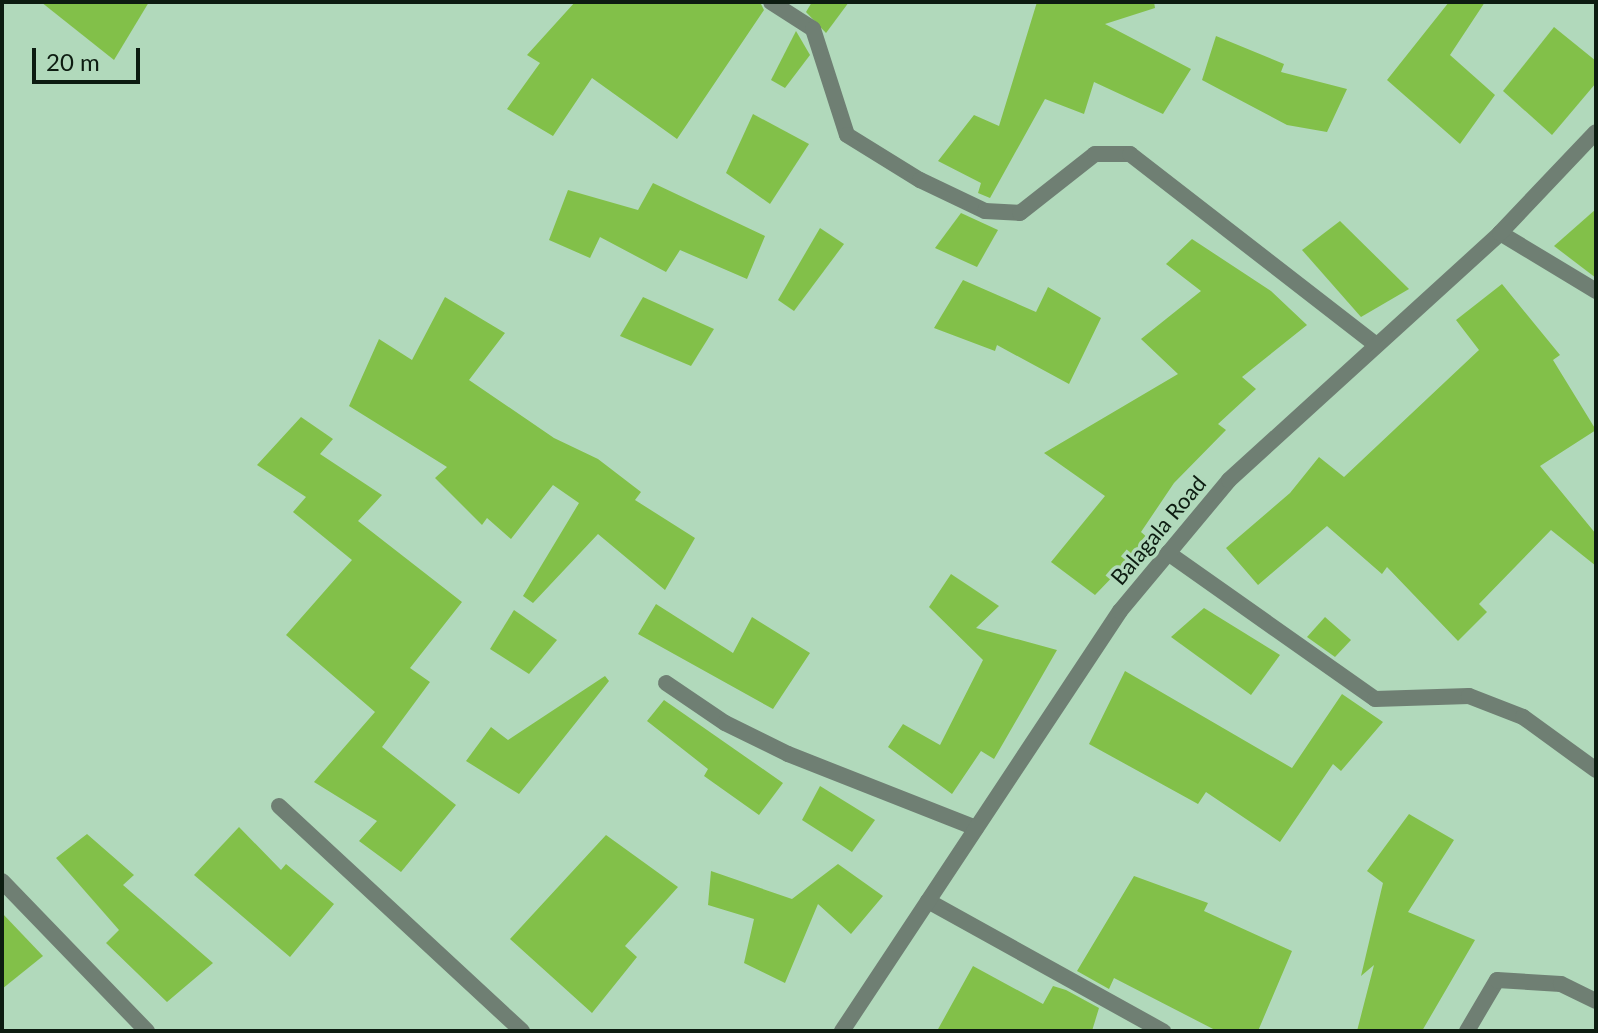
<!DOCTYPE html>
<style>
body{margin:0}
#map{position:relative;width:1598px;height:1033px;overflow:hidden;background:#b1d9bb;font-family:Lato,sans-serif}
div>[style]{position:absolute}
[style*='--x']{left:calc(var(--x)*1px);top:calc(var(--y)*1px);width:calc(var(--w)*1px);rotate:calc(var(--a)*1deg)}
.building>*{inset:0;background:#82c049}
.street>*{height:16px;margin:-8px;padding:0 8px;transform-origin:8px;border-radius:8px;background:#6f7f73}
span{translate:-50% -50%;white-space:nowrap;text-align:center;line-height:1.15;-webkit-text-stroke:7px #b1d9bb;paint-order:stroke}
.street-label{font-size:22px;color:#0d1c11}
.frame{position:absolute;inset:0;border:4px solid #0d1c11;pointer-events:none}
.scale{position:absolute;left:32px;top:48px;width:108px;height:36px;box-sizing:border-box;border:4px solid #0d1c11;border-top:0;padding-left:10px;font-size:24px;line-height:28px;white-space:nowrap;color:#0d1c11;-webkit-text-stroke:6px #b1d9bb;paint-order:stroke}
</style>
<div id="map">
<div class="building">
<i style="clip-path:polygon(41px 2px,149px 2px,114px 60px)"></i>
<i style="clip-path:polygon(575px 2px,760px 2px,764px 10px,677px 139px,592px 78px,553px 136px,507px 109px,540px 63px,527px 55px)"></i>
<i style="clip-path:polygon(812px 2px,849px 2px,826px 33px,806px 12px)"></i>
<i style="clip-path:polygon(1037px 2px,1154px 2px,1155px 8px,1105px 24px,1191px 69px,1163px 114px,1094px 82px,1084px 114px,1045px 99px,990px 198px,978px 193px,981px 183px,938px 161px,974px 115px,999px 126px)"></i>
<i style="clip-path:polygon(1449px 2px,1485px 2px,1450px 55px,1495px 95px,1460px 144px,1387px 80px)"></i>
<i style="clip-path:polygon(1554px 27px,1596px 61px,1596px 83px,1552px 135px,1503px 91px)"></i>
<i style="clip-path:polygon(796px 31px,810px 55px,785px 88px,771px 80px)"></i>
<i style="clip-path:polygon(1216px 36px,1284px 64px,1281px 72px,1347px 89px,1327px 132px,1287px 125px,1202px 80px)"></i>
<i style="clip-path:polygon(753px 114px,809px 144px,770px 204px,726px 173px)"></i>
<i style="clip-path:polygon(653px 183px,765px 236px,747px 279px,680px 250px,666px 272px,600px 237px,590px 258px,549px 240px,568px 190px,638px 210px)"></i>
<i style="clip-path:polygon(1596px 209px,1596px 278px,1554px 246px)"></i>
<i style="clip-path:polygon(961px 213px,998px 230px,977px 267px,935px 248px)"></i>
<i style="clip-path:polygon(1340px 221px,1409px 289px,1361px 317px,1302px 250px)"></i>
<i style="clip-path:polygon(820px 228px,844px 244px,794px 311px,778px 300px)"></i>
<i style="clip-path:polygon(1192px 239px,1271px 291px,1307px 325px,1242px 377px,1256px 389px,1218px 424px,1226px 430px,1174px 483px,1141px 532px,1149px 539px,1095px 595px,1051px 562px,1105px 496px,1044px 453px,1178px 374px,1141px 339px,1201px 291px,1166px 264px)"></i>
<i style="clip-path:polygon(963px 280px,1036px 312px,1048px 287px,1101px 318px,1069px 384px,997px 345px,995px 351px,934px 328px)"></i>
<i style="clip-path:polygon(1502px 284px,1560px 355px,1553px 360px,1596px 430px,1540px 466px,1596px 534px,1596px 566px,1551px 530px,1479px 604px,1487px 612px,1458px 641px,1387px 567px,1382px 574px,1327px 526px,1258px 585px,1226px 548px,1290px 493px,1319px 457px,1344px 477px,1479px 350px,1456px 320px)"></i>
<i style="clip-path:polygon(445px 297px,505px 333px,469px 380px,554px 438px,598px 459px,641px 492px,635px 500px,695px 538px,665px 590px,598px 534px,533px 603px,523px 596px,579px 503px,553px 485px,511px 539px,487px 518px,482px 525px,435px 478px,447px 467px,349px 406px,379px 339px,412px 360px)"></i>
<i style="clip-path:polygon(643px 297px,714px 329px,691px 366px,620px 336px)"></i>
<i style="clip-path:polygon(301px 417px,333px 439px,320px 454px,382px 495px,358px 521px,462px 602px,410px 668px,430px 682px,382px 747px,456px 805px,401px 872px,359px 841px,377px 821px,314px 782px,375px 712px,286px 635px,352px 560px,293px 512px,306px 497px,257px 465px)"></i>
<i style="clip-path:polygon(951px 574px,999px 606px,976px 628px,1057px 650px,994px 759px,981px 751px,952px 794px,888px 747px,903px 724px,940px 745px,983px 660px,929px 607px)"></i>
<i style="clip-path:polygon(656px 604px,733px 653px,752px 617px,810px 653px,773px 709px,638px 634px)"></i>
<i style="clip-path:polygon(1204px 608px,1280px 655px,1251px 695px,1171px 637px)"></i>
<i style="clip-path:polygon(514px 610px,557px 640px,529px 674px,490px 649px)"></i>
<i style="clip-path:polygon(1325px 617px,1351px 640px,1335px 657px,1307px 637px)"></i>
<i style="clip-path:polygon(1125px 671px,1292px 768px,1342px 694px,1383px 722px,1341px 771px,1333px 764px,1280px 842px,1206px 792px,1198px 804px,1089px 744px)"></i>
<i style="clip-path:polygon(605px 676px,609px 681px,519px 794px,466px 761px,491px 727px,508px 740px)"></i>
<i style="clip-path:polygon(664px 700px,783px 783px,759px 815px,704px 776px,708px 769px,647px 721px)"></i>
<i style="clip-path:polygon(820px 786px,875px 820px,852px 852px,802px 820px)"></i>
<i style="clip-path:polygon(1409px 814px,1454px 840px,1408px 912px,1475px 940px,1422px 1031px,1357px 1031px,1374px 965px,1361px 976px,1383px 883px,1367px 871px)"></i>
<i style="clip-path:polygon(239px 827px,281px 870px,286px 864px,334px 904px,290px 957px,194px 875px)"></i>
<i style="clip-path:polygon(87px 834px,134px 875px,123px 885px,213px 963px,167px 1002px,106px 943px,119px 930px,56px 858px)"></i>
<i style="clip-path:polygon(606px 835px,678px 887px,625px 946px,637px 957px,592px 1013px,510px 939px)"></i>
<i style="clip-path:polygon(838px 864px,883px 896px,851px 934px,818px 904px,785px 983px,744px 963px,754px 919px,708px 905px,711px 871px,792px 899px)"></i>
<i style="clip-path:polygon(1134px 876px,1208px 903px,1204px 911px,1292px 951px,1258px 1031px,1217px 1031px,1114px 978px,1109px 989px,1077px 971px)"></i>
<i style="clip-path:polygon(2px 913px,43px 956px,2px 989px)"></i>
<i style="clip-path:polygon(973px 966px,1043px 1004px,1053px 986px,1066px 990px,1099px 1008px,1092px 1031px,937px 1031px)"></i>
</div>
<div class="street">
<i style="--x:771;--y:2;--w:50;--a:32.7"></i>
<i style="--x:813;--y:29;--w:111;--a:72.2"></i>
<i style="--x:847;--y:135;--w:86;--a:31.7"></i>
<i style="--x:920;--y:180;--w:72;--a:25.5"></i>
<i style="--x:985;--y:211;--w:35;--a:3"></i>
<i style="--x:1020;--y:213;--w:95;--a:-38.2"></i>
<i style="--x:1095;--y:154;--w:35;--a:0"></i>
<i style="--x:1130;--y:154;--w:309;--a:37.8"></i>
<i style="--x:1500;--y:233;--w:112;--a:31.1"></i>
<i style="--x:1168;--y:553;--w:253;--a:35.2"></i>
<i style="--x:1375;--y:699;--w:94;--a:-1.8"></i>
<i style="--x:1469;--y:696;--w:58;--a:21.3"></i>
<i style="--x:1523;--y:717;--w:90;--a:36"></i>
<i style="--x:666;--y:683;--w:71;--a:34.1"></i>
<i style="--x:725;--y:723;--w:70;--a:26.2"></i>
<i style="--x:788;--y:754;--w:202;--a:21.5"></i>
<i style="--x:279;--y:806;--w:331;--a:42.8"></i>
<i style="--x:2;--y:881;--w:209;--a:46"></i>
<i style="--x:928;--y:901;--w:269;--a:29"></i>
<i style="--x:842;--y:1031;--w:504;--a:-56.5"></i>
<i style="--x:1120;--y:611;--w:170;--a:-50.2"></i>
<i style="--x:1229;--y:480;--w:367;--a:-42.3"></i>
<i style="--x:1500;--y:233;--w:139;--a:-46.5"></i>
<i style="--x:1467;--y:1031;--w:59;--a:-59.5"></i>
<i style="--x:1497;--y:980;--w:64;--a:3.6"></i>
<i style="--x:1561;--y:984;--w:39;--a:26"></i>
</div>
<div class="street-label">
<span style="left:1158px;top:530px;rotate:-50deg">Balagala Road</span>
</div>
<div class="frame"></div>
<div class="scale">20 m</div>
</div>
